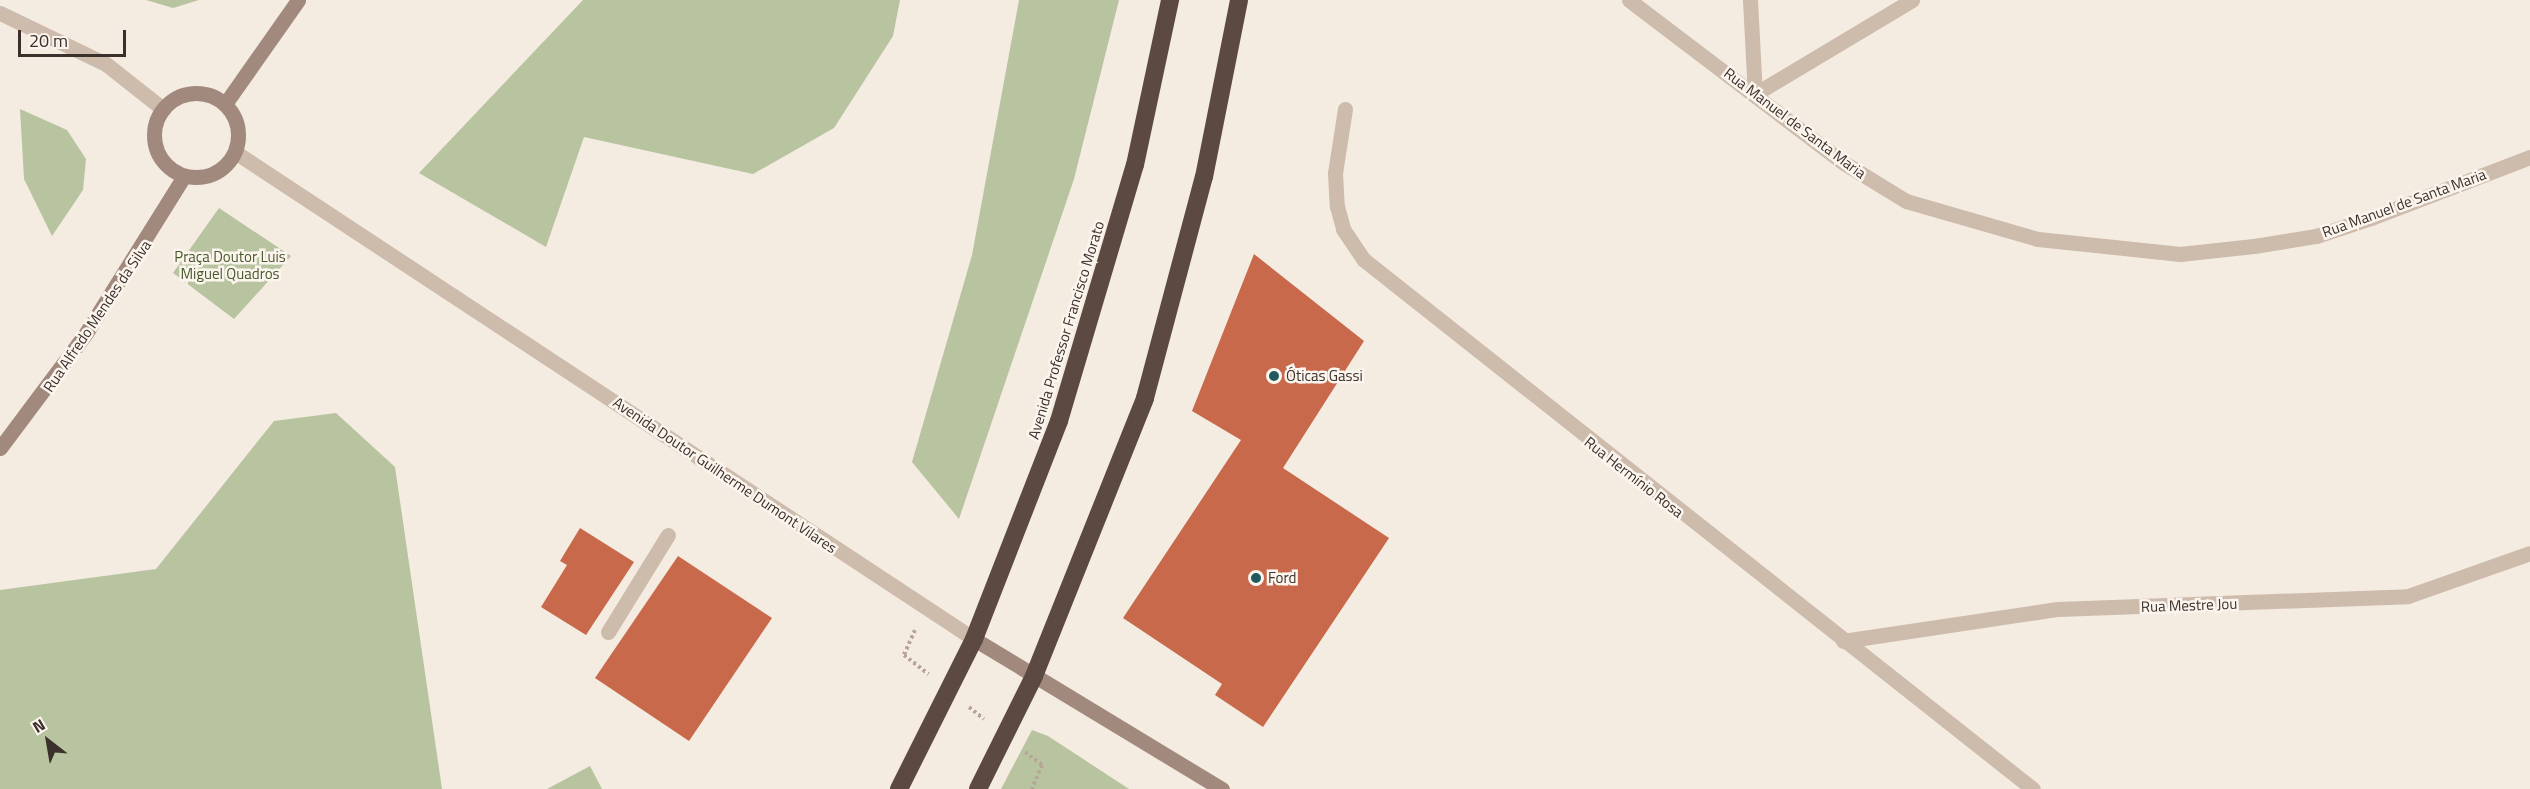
<!DOCTYPE html>
<meta charset="utf-8">
<style>
body{margin:0}
#map{position:relative;width:2530px;height:789px;overflow:hidden;background:#f4ebe1;font-family:"Titillium Web",sans-serif}
div>[style]{position:absolute}
[style*='--x']{left:calc(var(--x)*1px);top:calc(var(--y)*1px);width:calc(var(--w)*1px);rotate:calc(var(--a)*1deg)}
.green>*{inset:0;background:#b8c4a0}
.building>*{inset:0;background:#c8694b}
.path>*{height:4px;margin-top:-2px;transform-origin:0;background:repeating-linear-gradient(90deg,#b9a596 0 3px,transparent 0 6px)}
.lane>*{height:15px;margin:-7.5px;padding:0 7.5px;transform-origin:7.5px;border-radius:7.5px;background:#cdbbac}
.street>*{height:15px;margin:-7.5px;padding:0 7.5px;transform-origin:7.5px;border-radius:7.5px;background:#cdbbac}
.secondary>*{height:15px;margin:-7.5px;padding:0 7.5px;transform-origin:7.5px;border-radius:7.5px;background:#a18a7d}
.secondary>.ring{margin:-7.5px;padding:0;box-sizing:content-box;background:none;border:15px solid #a18a7d;border-radius:50%}
.highway>*{height:18px;margin:-9px;padding:0 9px;transform-origin:9px;border-radius:9px;background:#5c4a42}
.dots>*{width:16px;height:16px;translate:-50% -50%;box-sizing:border-box;border:3px solid #fbf5ee;border-radius:50%}
span{translate:-50% -50%;white-space:nowrap;text-align:center;line-height:1.15;-webkit-text-stroke:5px #fbf5ee;paint-order:stroke}
.street-label{font-size:15px;color:#3b302b}
.park-label{font-size:15px;color:#4a5a2e}
.poi-label{font-size:15px;color:#3b302b}
.left{translate:0 -50%;text-align:left}
.north{position:absolute;left:18px;top:711px;width:60px;height:60px;-webkit-text-stroke:4px #fbf5ee;paint-order:stroke;rotate:329deg;font-size:16px;font-weight:700;line-height:24px;text-align:center;color:#3b302b}
.north::after{content:'';display:block;margin:auto;width:21px;height:27px;background:#3b302b;clip-path:polygon(50% 0,100% 100%,50% 72%,0 100%)}
.scale{position:absolute;left:18px;top:30px;width:108px;height:27px;box-sizing:border-box;border:3px solid #3b302b;border-top:0;padding-left:8px;font-size:18px;line-height:21px;white-space:nowrap;color:#3b302b;-webkit-text-stroke:4px #fbf5ee;paint-order:stroke}
</style>
<div id="map">
<div class="green">
<i style="clip-path:polygon(146px 0,199px 0,173px 8px)"></i>
<i style="clip-path:polygon(583px 0,900px 0,893px 36px,834px 128px,753px 174px,584px 137px,546px 247px,419px 173px)"></i>
<i style="clip-path:polygon(1019px 0,1119px 0,1074px 179px,959px 519px,912px 462px,972px 255px)"></i>
<i style="clip-path:polygon(20px 109px,67px 130px,86px 159px,83px 190px,52px 236px,24px 179px)"></i>
<i style="clip-path:polygon(219px 208px,291px 256px,234px 319px,173px 273px)"></i>
<i style="clip-path:polygon(336px 413px,395px 467px,442px 789px,0 789px,0 590px,156px 569px,274px 421px)"></i>
<i style="clip-path:polygon(1032px 730px,1048px 736px,1129px 789px,1001px 789px)"></i>
<i style="clip-path:polygon(590px 766px,602px 789px,547px 789px)"></i>
</div>
<div class="building">
<i style="clip-path:polygon(1254px 254px,1364px 341px,1283px 468px,1389px 538px,1263px 727px,1215px 695px,1222px 684px,1123px 618px,1241px 440px,1192px 411px)"></i>
<i style="clip-path:polygon(580px 528px,634px 562px,586px 635px,541px 607px,567px 565px,560px 561px)"></i>
<i style="clip-path:polygon(678px 556px,772px 618px,689px 741px,595px 678px)"></i>
</div>
<div class="path">
<i style="--x:915;--y:630;--w:27;--a:114"></i>
<i style="--x:904;--y:655;--w:31;--a:38"></i>
<i style="--x:969;--y:707;--w:19;--a:39"></i>
<i style="--x:1025;--y:752;--w:21;--a:37"></i>
<i style="--x:1042;--y:765;--w:26;--a:113"></i>
</div>
<div class="lane">
<i style="--x:608;--y:632;--w:114;--a:-58.3"></i>
</div>
<div class="street">
<i style="--x:1629;--y:0;--w:270;--a:37.2"></i>
<i style="--x:1844;--y:163;--w:73;--a:31.5"></i>
<i style="--x:1906;--y:201;--w:137;--a:16.1"></i>
<i style="--x:2038;--y:239;--w:143;--a:6"></i>
<i style="--x:2180;--y:254;--w:74;--a:-6.2"></i>
<i style="--x:2254;--y:246;--w:63;--a:-9.2"></i>
<i style="--x:2316;--y:236;--w:58;--a:-18.1"></i>
<i style="--x:2371;--y:218;--w:170;--a:-21"></i>
<i style="--x:1750;--y:0;--w:94;--a:87"></i>
<i style="--x:1755;--y:94;--w:183;--a:-30.9"></i>
<i style="--x:0;--y:13;--w:118;--a:25.7"></i>
<i style="--x:106;--y:64;--w:73;--a:38.3"></i>
<i style="--x:1345;--y:109;--w:65;--a:98.9"></i>
<i style="--x:1335;--y:173;--w:33;--a:87"></i>
<i style="--x:1337;--y:206;--w:24;--a:75"></i>
<i style="--x:1343;--y:229;--w:36;--a:56"></i>
<i style="--x:1363;--y:259;--w:854;--a:38.35"></i>
<i style="--x:235;--y:152;--w:885;--a:33.38"></i>
<i style="--x:1843;--y:641;--w:217;--a:-8.5"></i>
<i style="--x:2058;--y:609;--w:350;--a:-2.1"></i>
<i style="--x:2408;--y:596;--w:129;--a:-19.4"></i>
</div>
<div class="secondary">
<i class="ring" style="left:154px;top:93px;width:69px;height:69px"></i>
<i style="--x:225;--y:104;--w:127;--a:-54.9"></i>
<i style="--x:0;--y:448;--w:144;--a:-53.2"></i>
<i style="--x:86;--y:333;--w:185;--a:-58"></i>
<i style="--x:974;--y:639;--w:290;--a:31.2"></i>
</div>
<div class="highway">
<i style="--x:899;--y:789;--w:168;--a:-63.4"></i>
<i style="--x:974;--y:639;--w:234;--a:-68.7"></i>
<i style="--x:1059;--y:421;--w:267;--a:-73.5"></i>
<i style="--x:1135;--y:165;--w:169;--a:-78"></i>
<i style="--x:978;--y:789;--w:126;--a:-63.6"></i>
<i style="--x:1034;--y:676;--w:299;--a:-68.2"></i>
<i style="--x:1145;--y:398;--w:229;--a:-75.1"></i>
<i style="--x:1204;--y:177;--w:180;--a:-78.8"></i>
</div>
<div class="dots">
<i style="left:1274px;top:376px;background:#1f5a5e"></i>
<i style="left:1256px;top:578px;background:#1f5a5e"></i>
</div>
<div class="street-label">
<span style="left:1795px;top:123px;rotate:37deg">Rua Manuel de Santa Maria</span>
<span style="left:2404px;top:203px;rotate:-20deg">Rua Manuel de Santa Maria</span>
<span style="left:97px;top:316px;rotate:-56deg">Rua Alfredo Mendes da Silva</span>
<span style="left:1066px;top:330px;rotate:-73deg">Avenida Professor Francisco Morato</span>
<span style="left:725px;top:475px;rotate:34deg">Avenida Doutor Guilherme Dumont Vilares</span>
<span style="left:1634px;top:477px;rotate:38deg">Rua Hermínio Rosa</span>
<span style="left:2189px;top:605px;rotate:-2deg">Rua Mestre Jou</span>
</div>
<div class="park-label">
<span style="left:230px;top:265px">Praça Doutor Luis<br>Miguel Quadros</span>
</div>
<div class="poi-label">
<span class="left" style="left:1286px;top:376px">Óticas Gassi</span>
<span class="left" style="left:1268px;top:578px">Ford</span>
</div>
<div class="north">N</div>
<div class="scale">20 m</div>
</div>
